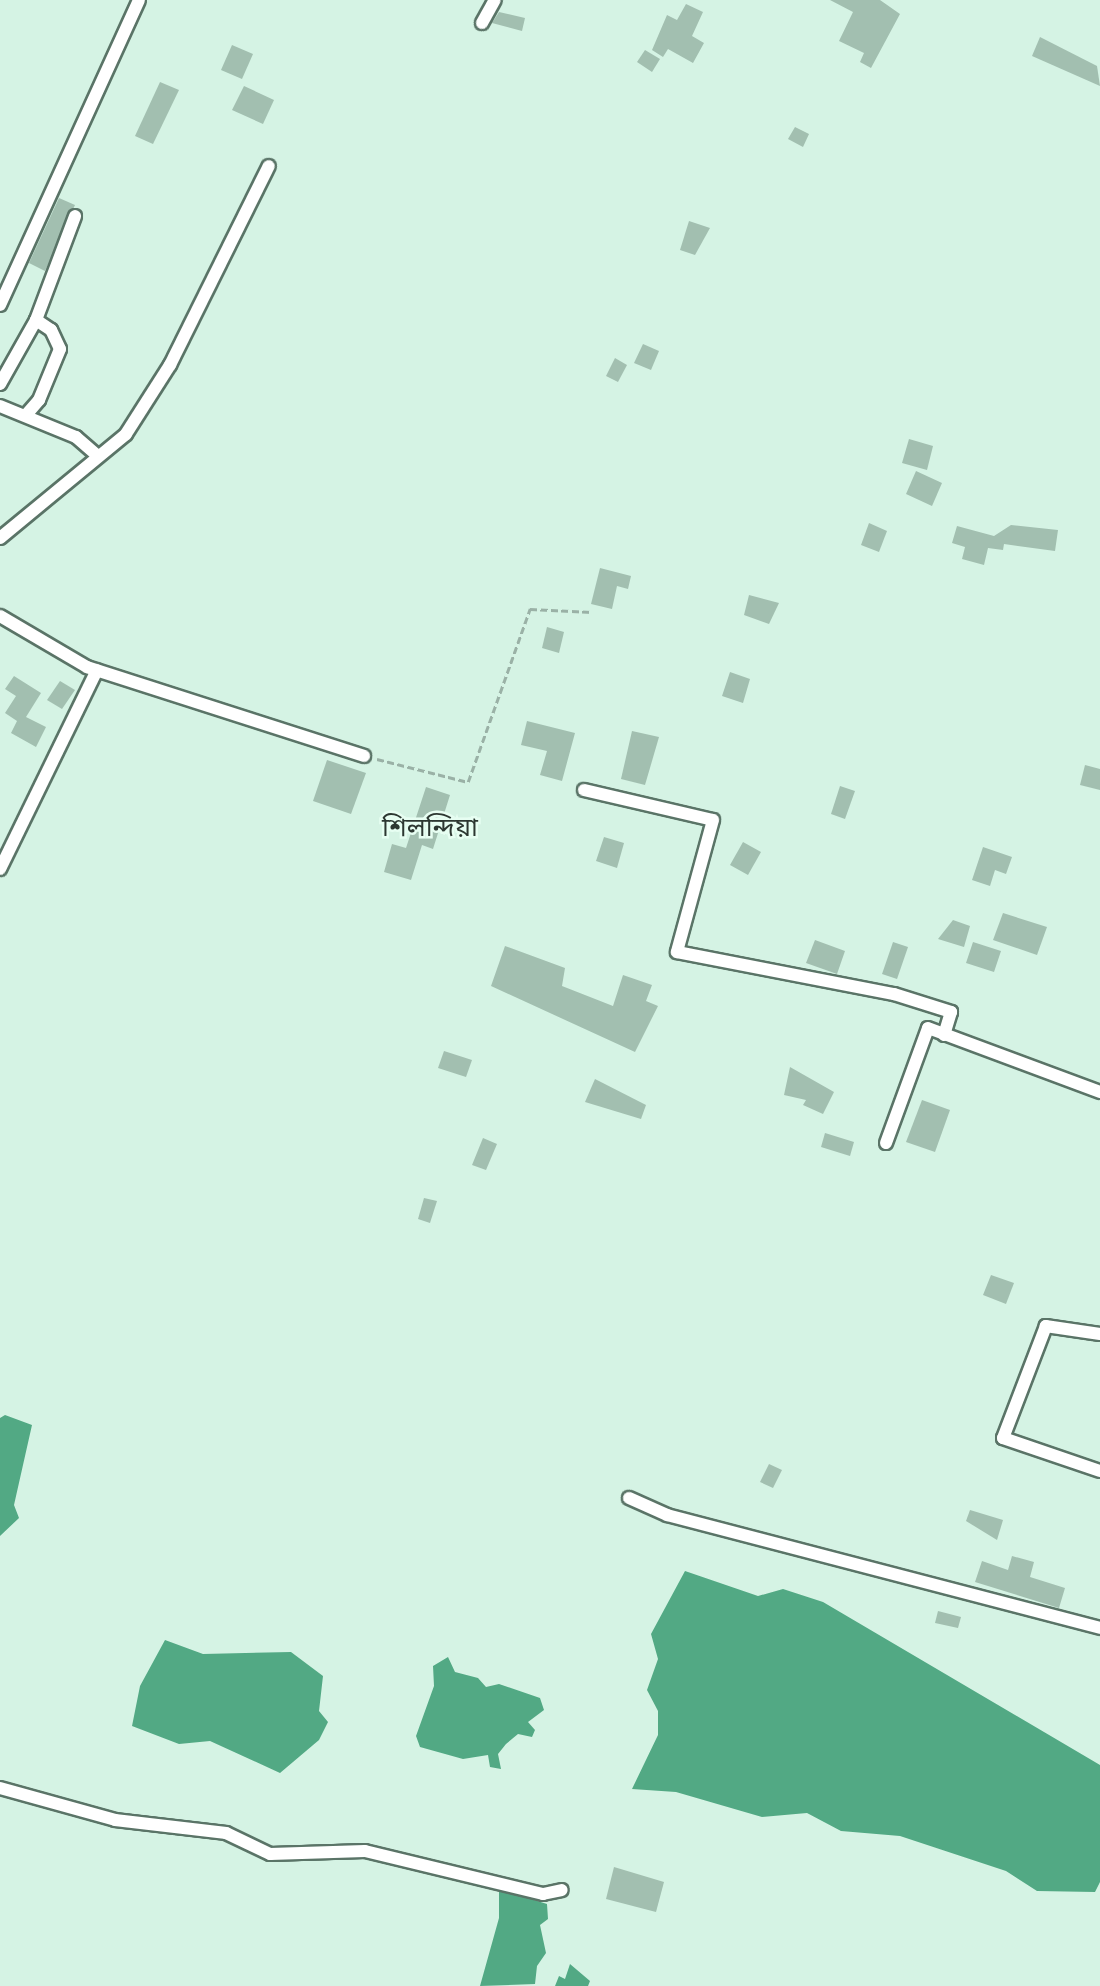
<!DOCTYPE html>
<meta charset="utf-8">
<style>
body{margin:0}
#map{position:relative;width:1100px;height:1986px;overflow:hidden;background:#d5f3e4;font-family:"Roboto Serif","Noto Sans Bengali",serif}
div>[style]{position:absolute}
[style*='--x']{left:calc(var(--x)*1px);top:calc(var(--y)*1px);width:calc(var(--w)*1px);rotate:calc(var(--a)*1deg)}
.water>*{inset:0;background:#52a984}
.building>*{inset:0;background:#a2bfb0}
.path>*{height:2.5px;margin-top:-1.25px;transform-origin:0;background:repeating-linear-gradient(90deg,#9ab1a6 0 7px,transparent 0 10.5px)}
.roads{filter:drop-shadow(2px 0 #5a7467) drop-shadow(-2px 0 #5a7467) drop-shadow(0 2px #5a7467) drop-shadow(0 -2px #5a7467)}
.minor>*{height:12px;margin:-6px;padding:0 6px;transform-origin:6px;border-radius:6px;background:#fff}
span{translate:-50% -50%;white-space:nowrap;text-align:center;line-height:1.15;-webkit-text-stroke:5px #e7fef2;paint-order:stroke}
.quarter-label{font-size:26px;color:#2c3731}
</style>
<div id="map">
<div class="water">
<i style="clip-path:polygon(5px 1415px,32px 1425px,14px 1505px,19px 1518px,0 1536px,0 1418px)"></i>
<i style="clip-path:polygon(685px 1571px,758px 1596px,783px 1589px,823px 1602px,1100px 1765px,1100px 1882px,1095px 1892px,1037px 1891px,1006px 1871px,900px 1836px,841px 1831px,807px 1813px,762px 1817px,676px 1792px,632px 1789px,658px 1735px,658px 1711px,647px 1690px,658px 1659px,651px 1634px)"></i>
<i style="clip-path:polygon(165px 1640px,203px 1654px,291px 1652px,323px 1676px,319px 1711px,328px 1722px,319px 1740px,280px 1773px,210px 1741px,179px 1744px,132px 1726px,140px 1686px)"></i>
<i style="clip-path:polygon(448px 1657px,455px 1672px,478px 1678px,486px 1687px,499px 1684px,540px 1698px,544px 1710px,528px 1722px,535px 1730px,532px 1737px,518px 1734px,506px 1744px,498px 1754px,501px 1769px,490px 1767px,488px 1755px,463px 1759px,420px 1747px,416px 1736px,434px 1686px,433px 1666px)"></i>
<i style="clip-path:polygon(499px 1889px,547px 1904px,548px 1919px,540px 1925px,546px 1953px,537px 1966px,535px 1984px,480px 1986px,499px 1918px)"></i>
<i style="clip-path:polygon(570px 1964px,590px 1981px,588px 1986px,555px 1986px,559px 1976px,565px 1979px)"></i>
</div>
<div class="building">
<i style="clip-path:polygon(830px 0,880px 0,900px 14px,871px 68px,860px 62px,864px 53px,839px 41px,853px 12px)"></i>
<i style="clip-path:polygon(686px 4px,703px 12px,692px 36px,704px 43px,693px 63px,668px 49px,663px 57px,652px 50px,667px 15px,677px 20px)"></i>
<i style="clip-path:polygon(499px 12px,525px 18px,522px 31px,492px 23px)"></i>
<i style="clip-path:polygon(1040px 37px,1097px 66px,1100px 86px,1032px 56px)"></i>
<i style="clip-path:polygon(232px 45px,253px 54px,242px 79px,221px 70px)"></i>
<i style="clip-path:polygon(645px 50px,660px 59px,652px 72px,637px 62px)"></i>
<i style="clip-path:polygon(160px 82px,179px 90px,153px 144px,135px 136px)"></i>
<i style="clip-path:polygon(244px 86px,274px 100px,263px 124px,232px 110px)"></i>
<i style="clip-path:polygon(795px 127px,809px 134px,803px 147px,788px 139px)"></i>
<i style="clip-path:polygon(59px 198px,75px 205px,45px 271px,29px 263px)"></i>
<i style="clip-path:polygon(689px 221px,710px 228px,695px 255px,680px 250px)"></i>
<i style="clip-path:polygon(643px 344px,659px 351px,651px 370px,634px 363px)"></i>
<i style="clip-path:polygon(615px 358px,627px 365px,618px 382px,606px 376px)"></i>
<i style="clip-path:polygon(909px 439px,933px 446px,927px 470px,902px 463px)"></i>
<i style="clip-path:polygon(916px 471px,942px 483px,932px 506px,906px 494px)"></i>
<i style="clip-path:polygon(869px 523px,887px 531px,879px 552px,861px 545px)"></i>
<i style="clip-path:polygon(1011px 525px,1058px 530px,1055px 551px,1004px 544px,1003px 550px,988px 548px,984px 565px,962px 559px,965px 547px,952px 543px,957px 526px,994px 536px)"></i>
<i style="clip-path:polygon(600px 568px,631px 576px,628px 589px,617px 586px,612px 609px,591px 604px)"></i>
<i style="clip-path:polygon(749px 595px,779px 603px,769px 624px,744px 615px)"></i>
<i style="clip-path:polygon(547px 627px,564px 632px,559px 653px,542px 648px)"></i>
<i style="clip-path:polygon(730px 672px,750px 679px,743px 703px,722px 696px)"></i>
<i style="clip-path:polygon(14px 676px,41px 693px,26px 717px,46px 727px,36px 747px,11px 733px,17px 721px,5px 713px,16px 696px,5px 689px)"></i>
<i style="clip-path:polygon(60px 681px,75px 690px,62px 709px,47px 700px)"></i>
<i style="clip-path:polygon(527px 721px,575px 733px,562px 781px,540px 775px,547px 751px,521px 745px)"></i>
<i style="clip-path:polygon(632px 731px,659px 737px,645px 785px,621px 779px)"></i>
<i style="clip-path:polygon(327px 760px,366px 773px,351px 814px,313px 801px)"></i>
<i style="clip-path:polygon(1085px 765px,1100px 769px,1100px 790px,1080px 785px)"></i>
<i style="clip-path:polygon(840px 786px,855px 791px,845px 819px,831px 814px)"></i>
<i style="clip-path:polygon(426px 787px,450px 795px,433px 849px,422px 845px,411px 880px,384px 872px,392px 844px,406px 848px)"></i>
<i style="clip-path:polygon(604px 837px,624px 843px,617px 868px,596px 861px)"></i>
<i style="clip-path:polygon(743px 842px,761px 852px,748px 875px,730px 865px)"></i>
<i style="clip-path:polygon(983px 847px,1012px 857px,1006px 874px,995px 870px,990px 886px,972px 880px)"></i>
<i style="clip-path:polygon(1003px 913px,1047px 927px,1037px 955px,993px 940px)"></i>
<i style="clip-path:polygon(953px 920px,970px 926px,964px 947px,938px 939px)"></i>
<i style="clip-path:polygon(815px 940px,845px 951px,837px 974px,806px 963px)"></i>
<i style="clip-path:polygon(893px 942px,908px 947px,897px 979px,882px 974px)"></i>
<i style="clip-path:polygon(973px 942px,1001px 951px,994px 972px,966px 963px)"></i>
<i style="clip-path:polygon(505px 946px,565px 968px,562px 986px,613px 1006px,623px 975px,652px 985px,646px 1001px,658px 1006px,635px 1052px,491px 986px)"></i>
<i style="clip-path:polygon(444px 1051px,472px 1060px,466px 1077px,438px 1068px)"></i>
<i style="clip-path:polygon(790px 1067px,834px 1092px,823px 1114px,803px 1105px,806px 1100px,784px 1095px)"></i>
<i style="clip-path:polygon(595px 1079px,646px 1105px,641px 1119px,585px 1102px)"></i>
<i style="clip-path:polygon(922px 1100px,950px 1110px,935px 1152px,906px 1142px)"></i>
<i style="clip-path:polygon(825px 1133px,854px 1142px,850px 1156px,821px 1147px)"></i>
<i style="clip-path:polygon(483px 1138px,497px 1144px,486px 1170px,472px 1165px)"></i>
<i style="clip-path:polygon(424px 1198px,437px 1201px,430px 1223px,418px 1219px)"></i>
<i style="clip-path:polygon(991px 1275px,1014px 1283px,1006px 1304px,983px 1295px)"></i>
<i style="clip-path:polygon(769px 1464px,782px 1470px,773px 1488px,760px 1482px)"></i>
<i style="clip-path:polygon(970px 1510px,1003px 1520px,997px 1540px,966px 1521px)"></i>
<i style="clip-path:polygon(1012px 1556px,1034px 1562px,1030px 1577px,1065px 1588px,1059px 1608px,975px 1582px,982px 1561px,1008px 1570px)"></i>
<i style="clip-path:polygon(938px 1611px,961px 1617px,958px 1628px,935px 1623px)"></i>
<i style="clip-path:polygon(614px 1867px,664px 1882px,656px 1912px,606px 1899px)"></i>
</div>
<div class="path">
<i style="--x:377;--y:759;--w:94;--a:14.2"></i>
<i style="--x:468;--y:782;--w:184;--a:-70.3"></i>
<i style="--x:530;--y:609;--w:62;--a:2.8"></i>
</div>
<div class="roads">
<div class="minor">
<i style="--x:482;--y:23;--w:26;--a:-61"></i>
<i style="--x:0;--y:305;--w:335;--a:-65.5"></i>
<i style="--x:0;--y:384;--w:73;--a:-60.6"></i>
<i style="--x:36;--y:320;--w:111;--a:-69.4"></i>
<i style="--x:0;--y:406;--w:82;--a:22.2"></i>
<i style="--x:76;--y:437;--w:29;--a:41"></i>
<i style="--x:26;--y:415;--w:20;--a:-49"></i>
<i style="--x:39;--y:400;--w:55;--a:-67.6"></i>
<i style="--x:60;--y:349;--w:21;--a:-115"></i>
<i style="--x:51;--y:330;--w:18;--a:-146"></i>
<i style="--x:0;--y:538;--w:163;--a:-39.5"></i>
<i style="--x:126;--y:434;--w:82;--a:-57.5"></i>
<i style="--x:170;--y:365;--w:222;--a:-63.6"></i>
<i style="--x:0;--y:616;--w:101;--a:30.4"></i>
<i style="--x:87;--y:667;--w:291;--a:17.8"></i>
<i style="--x:584;--y:790;--w:132;--a:13.1"></i>
<i style="--x:713;--y:820;--w:137;--a:105.3"></i>
<i style="--x:677;--y:952;--w:221;--a:11"></i>
<i style="--x:894;--y:994;--w:60;--a:17.5"></i>
<i style="--x:951;--y:1012;--w:24;--a:107"></i>
<i style="--x:0;--y:869;--w:221;--a:-64"></i>
<i style="--x:886;--y:1143;--w:122;--a:-69.9"></i>
<i style="--x:928;--y:1028;--w:184;--a:20.4"></i>
<i style="--x:1100;--y:1334;--w:55;--a:-171.6"></i>
<i style="--x:1046;--y:1326;--w:120;--a:111"></i>
<i style="--x:1003;--y:1438;--w:102;--a:18.8"></i>
<i style="--x:629;--y:1498;--w:42;--a:24.1"></i>
<i style="--x:667;--y:1515;--w:448;--a:14.6"></i>
<i style="--x:0;--y:1788;--w:119;--a:15.5"></i>
<i style="--x:115;--y:1820;--w:112;--a:6.7"></i>
<i style="--x:226;--y:1833;--w:49;--a:25.5"></i>
<i style="--x:270;--y:1854;--w:95;--a:-1.8"></i>
<i style="--x:365;--y:1851;--w:183;--a:13.6"></i>
<i style="--x:543;--y:1894;--w:19;--a:-12"></i>
</div>
</div>
<div class="quarter-label">
<span style="left:430px;top:828px">শিলন্দিয়া</span>
</div>
</div>
